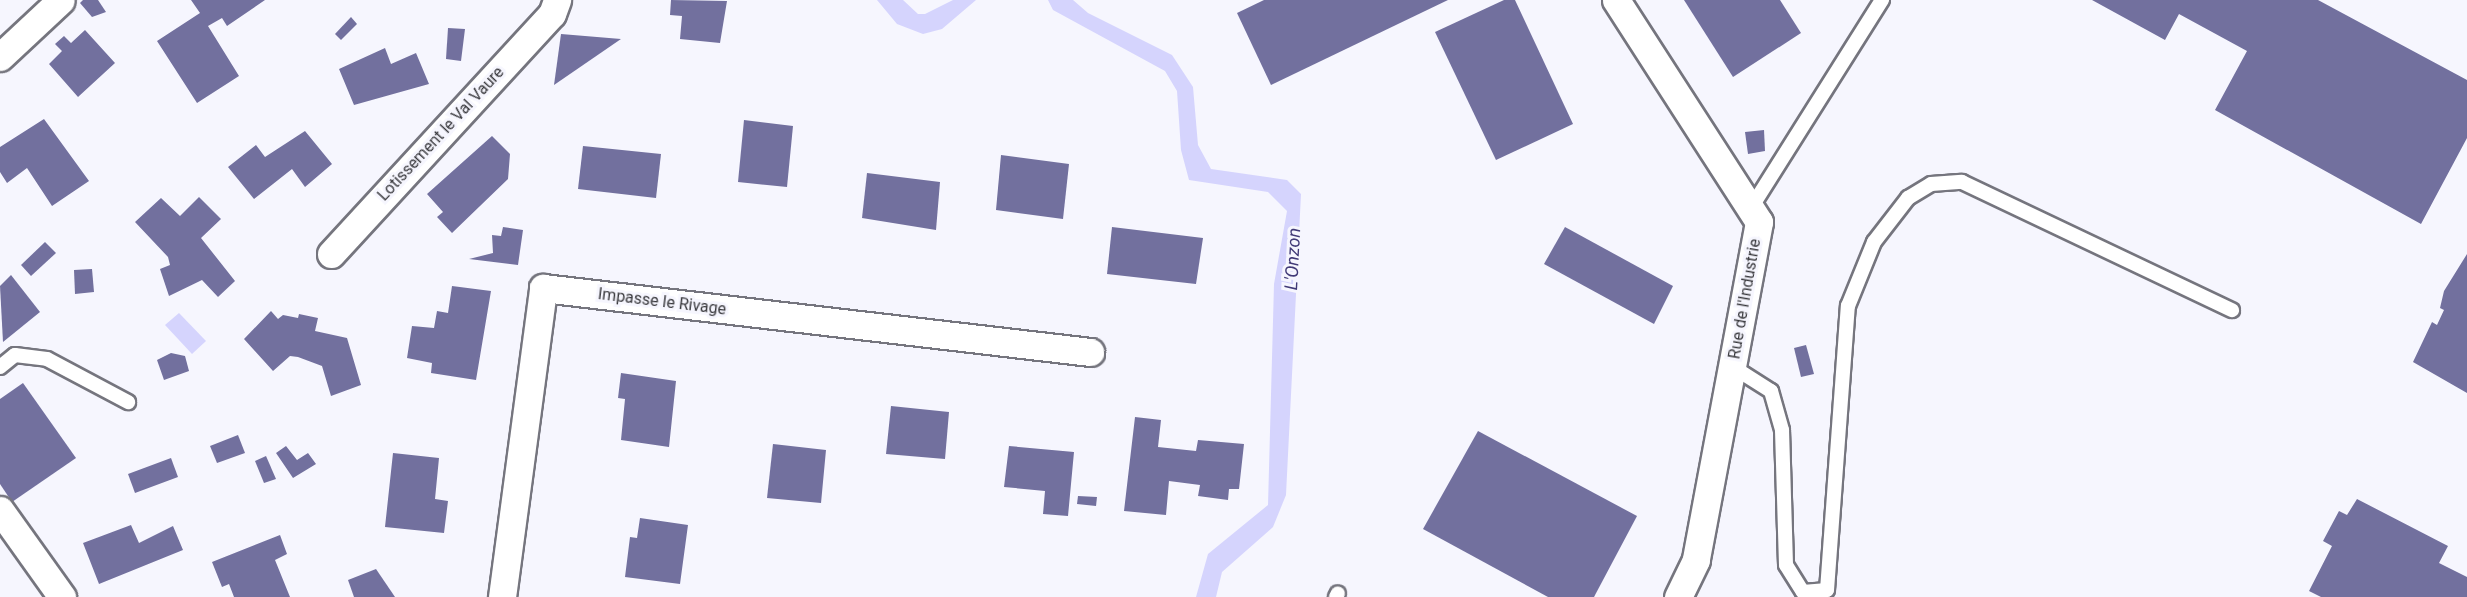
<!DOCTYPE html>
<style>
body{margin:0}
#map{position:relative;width:2467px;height:597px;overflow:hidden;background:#f6f6fe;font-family:Roboto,sans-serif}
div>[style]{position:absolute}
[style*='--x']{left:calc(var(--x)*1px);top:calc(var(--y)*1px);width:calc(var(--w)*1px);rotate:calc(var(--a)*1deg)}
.water>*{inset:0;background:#d5d4fd}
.building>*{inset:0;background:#72709e}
.roads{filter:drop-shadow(2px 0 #75757e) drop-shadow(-2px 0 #75757e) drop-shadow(0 2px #75757e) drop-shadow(0 -2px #75757e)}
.lane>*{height:14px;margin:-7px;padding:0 7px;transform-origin:7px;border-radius:7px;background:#fff}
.street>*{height:27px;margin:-13.5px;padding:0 13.5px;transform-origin:13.5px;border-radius:13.5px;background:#fff}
span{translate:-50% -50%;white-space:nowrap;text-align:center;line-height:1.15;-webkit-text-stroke:6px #f6f6fe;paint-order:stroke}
.street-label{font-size:16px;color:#37373b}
.water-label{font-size:18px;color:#413a77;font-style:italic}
</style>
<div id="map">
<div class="water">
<i style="clip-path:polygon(877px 0,903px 0,918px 14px,925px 14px,953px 0,976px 0,942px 29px,923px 34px,897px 24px)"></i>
<i style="clip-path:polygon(1048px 0,1073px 0,1088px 13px,1172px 55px,1193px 87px,1198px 145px,1211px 169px,1287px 180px,1301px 194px,1286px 495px,1273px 527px,1222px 572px,1216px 597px,1196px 597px,1208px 554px,1268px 505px,1274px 284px,1287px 211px,1268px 192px,1189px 180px,1181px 150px,1177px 91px,1165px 71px,1053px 10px)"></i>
<i style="clip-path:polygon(179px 313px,206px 341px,192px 354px,165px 325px)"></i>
</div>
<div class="building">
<i style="clip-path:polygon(83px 0,98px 0,106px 12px,92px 17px,80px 3px)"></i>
<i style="clip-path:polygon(191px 0,265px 0,227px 26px,222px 18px,208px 26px,239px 76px,197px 103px,157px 41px,200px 13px)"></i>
<i style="clip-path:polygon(671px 0,727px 1px,720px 43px,680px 39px,682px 16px,670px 15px)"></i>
<i style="clip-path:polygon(1264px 0,1448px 0,1271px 85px,1237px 13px)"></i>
<i style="clip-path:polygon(1504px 0,1515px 0,1573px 124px,1496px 160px,1435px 32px)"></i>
<i style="clip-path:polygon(1684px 0,1780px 0,1801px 33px,1733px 77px)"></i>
<i style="clip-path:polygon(2092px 0,2318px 0,2467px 80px,2467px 138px,2421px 224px,2215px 110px,2247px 51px,2179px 14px,2165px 40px)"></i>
<i style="clip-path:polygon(351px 17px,357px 24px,341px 40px,335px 34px)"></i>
<i style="clip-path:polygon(448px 28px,465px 29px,461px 61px,446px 59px)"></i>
<i style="clip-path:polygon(85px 30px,115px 63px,78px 97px,49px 64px,62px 51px,55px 44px,64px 36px,71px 43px)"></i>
<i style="clip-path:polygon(561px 34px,621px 39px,554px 85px)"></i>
<i style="clip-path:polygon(385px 48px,391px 64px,416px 53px,429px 84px,354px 105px,339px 69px)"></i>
<i style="clip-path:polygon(44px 119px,89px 181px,52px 206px,27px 168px,7px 183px,0 172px,0 147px)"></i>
<i style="clip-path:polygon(744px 120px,793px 126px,787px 187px,738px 182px)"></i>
<i style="clip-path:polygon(1764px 130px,1765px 151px,1748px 154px,1745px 132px)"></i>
<i style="clip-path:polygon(305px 131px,332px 164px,305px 187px,292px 169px,254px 199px,228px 167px,256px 145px,265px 157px)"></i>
<i style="clip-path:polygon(492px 136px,510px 154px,508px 179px,452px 233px,437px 217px,443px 212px,427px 194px)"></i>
<i style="clip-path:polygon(583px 146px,661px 154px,656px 198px,578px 189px)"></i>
<i style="clip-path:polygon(1001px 155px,1069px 164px,1063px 219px,996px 210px)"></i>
<i style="clip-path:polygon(867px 173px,940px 182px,936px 230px,862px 218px)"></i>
<i style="clip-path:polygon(199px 197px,221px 219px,201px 238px,235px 281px,218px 297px,202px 280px,169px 296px,160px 269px,170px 265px,168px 257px,135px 222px,161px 198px,180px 216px)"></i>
<i style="clip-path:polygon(503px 227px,523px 230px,518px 265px,469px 259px,493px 253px,492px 235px,501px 236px)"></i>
<i style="clip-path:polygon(1112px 227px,1203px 238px,1196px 284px,1107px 274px)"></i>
<i style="clip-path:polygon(1565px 227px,1673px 286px,1654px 324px,1544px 264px)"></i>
<i style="clip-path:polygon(45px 242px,56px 253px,31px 276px,21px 265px)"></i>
<i style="clip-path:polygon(2467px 254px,2467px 393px,2413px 362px,2432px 322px,2437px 325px,2444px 310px,2440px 308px,2444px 291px)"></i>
<i style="clip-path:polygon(92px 269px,94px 292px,75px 294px,74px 270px)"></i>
<i style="clip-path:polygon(11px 275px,40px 312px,3px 342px,0 286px)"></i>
<i style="clip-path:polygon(452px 286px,491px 291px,476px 380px,431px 373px,432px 363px,407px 358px,412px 326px,434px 328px,437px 311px,448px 313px)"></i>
<i style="clip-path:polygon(271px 311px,278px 319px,283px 315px,298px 318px,299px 314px,318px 318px,315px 331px,347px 338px,361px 385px,331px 396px,322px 366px,298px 357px,290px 356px,273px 371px,244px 339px)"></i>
<i style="clip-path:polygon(1806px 345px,1814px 374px,1801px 377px,1794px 348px)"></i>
<i style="clip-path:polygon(171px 353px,185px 356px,189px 371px,164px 380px,157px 360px)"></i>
<i style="clip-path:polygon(621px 373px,676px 381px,669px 447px,621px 440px,625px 399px,618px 398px)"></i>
<i style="clip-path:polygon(23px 383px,76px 458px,12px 502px,0 484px,0 399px)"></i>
<i style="clip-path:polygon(891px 406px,949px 412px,945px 459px,886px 454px)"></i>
<i style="clip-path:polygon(1135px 417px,1161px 420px,1158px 447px,1196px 451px,1198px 440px,1244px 444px,1239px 489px,1229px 489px,1228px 500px,1198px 496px,1200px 485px,1169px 481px,1166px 515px,1124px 511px)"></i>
<i style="clip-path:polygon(1478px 431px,1637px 516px,1594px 597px,1548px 597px,1423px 529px)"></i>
<i style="clip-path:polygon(238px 435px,245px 453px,217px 463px,210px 446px)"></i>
<i style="clip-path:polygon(773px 444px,826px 450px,821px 503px,767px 498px)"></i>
<i style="clip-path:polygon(286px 446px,297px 460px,308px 453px,316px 464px,293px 478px,276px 453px)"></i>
<i style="clip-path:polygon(1009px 446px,1074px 452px,1068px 516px,1043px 514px,1045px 491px,1004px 487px)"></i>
<i style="clip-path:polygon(393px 453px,439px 458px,435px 499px,448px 501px,444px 533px,385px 527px)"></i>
<i style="clip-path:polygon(266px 456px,276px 479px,264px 483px,255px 461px)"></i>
<i style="clip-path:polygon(171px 458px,178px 477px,135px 493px,128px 474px)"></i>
<i style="clip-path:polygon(1078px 496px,1097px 497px,1096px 506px,1077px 504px)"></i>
<i style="clip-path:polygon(2357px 499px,2448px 546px,2439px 563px,2467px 577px,2467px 597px,2321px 597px,2309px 591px,2332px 546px,2323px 541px,2339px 511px,2347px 515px)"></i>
<i style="clip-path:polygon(640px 518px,688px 525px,680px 584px,625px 577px,630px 537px,637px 538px)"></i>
<i style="clip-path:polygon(131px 525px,139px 543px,173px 526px,183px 550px,99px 584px,83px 543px)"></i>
<i style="clip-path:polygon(280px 535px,287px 554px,275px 560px,290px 597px,234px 597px,229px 584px,222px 587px,212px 562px)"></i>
<i style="clip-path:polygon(376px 569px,395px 597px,354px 597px,348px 580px)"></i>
</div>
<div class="roads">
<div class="lane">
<i style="--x:1751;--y:208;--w:246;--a:-57.8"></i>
<i style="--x:0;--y:367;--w:19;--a:-39"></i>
<i style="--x:15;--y:355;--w:32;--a:7"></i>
<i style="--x:47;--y:359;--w:92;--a:28"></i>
<i style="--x:1733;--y:367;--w:45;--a:32.3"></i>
<i style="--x:1771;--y:391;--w:41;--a:74.2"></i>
<i style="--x:1782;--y:430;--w:135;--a:88.3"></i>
<i style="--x:1786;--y:565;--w:32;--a:58"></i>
<i style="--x:1803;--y:592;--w:24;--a:-5"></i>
<i style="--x:1827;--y:590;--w:285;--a:-85.8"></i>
<i style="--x:1848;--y:306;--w:69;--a:-67.9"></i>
<i style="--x:1874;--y:242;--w:56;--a:-52.3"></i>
<i style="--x:1908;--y:198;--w:27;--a:-31"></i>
<i style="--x:1931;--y:184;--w:31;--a:-4"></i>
<i style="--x:1962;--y:182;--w:299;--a:25.4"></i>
<i style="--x:1336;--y:597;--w:4;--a:-63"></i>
</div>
<div class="street">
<i style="--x:1616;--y:0;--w:264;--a:57.2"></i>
<i style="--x:1759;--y:222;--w:344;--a:100.6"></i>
<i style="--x:1696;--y:560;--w:41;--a:115.9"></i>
<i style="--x:0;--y:57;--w:83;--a:-43.1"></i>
<i style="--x:331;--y:254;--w:326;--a:-47.4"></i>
<i style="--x:552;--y:14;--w:15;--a:-70"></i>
<i style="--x:0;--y:510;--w:107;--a:54.5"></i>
<i style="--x:502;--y:597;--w:312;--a:-82.4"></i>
<i style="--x:543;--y:288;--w:551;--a:6.67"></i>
</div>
</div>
<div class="street-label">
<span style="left:441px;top:134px;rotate:-47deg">Lotissement le Val Vaure</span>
<span style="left:1745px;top:299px;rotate:-80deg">Rue de l'Industrie</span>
<span style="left:662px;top:302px;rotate:7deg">Impasse le Rivage</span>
</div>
<div class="water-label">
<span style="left:1293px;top:259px;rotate:-87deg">L'Onzon</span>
</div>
</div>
